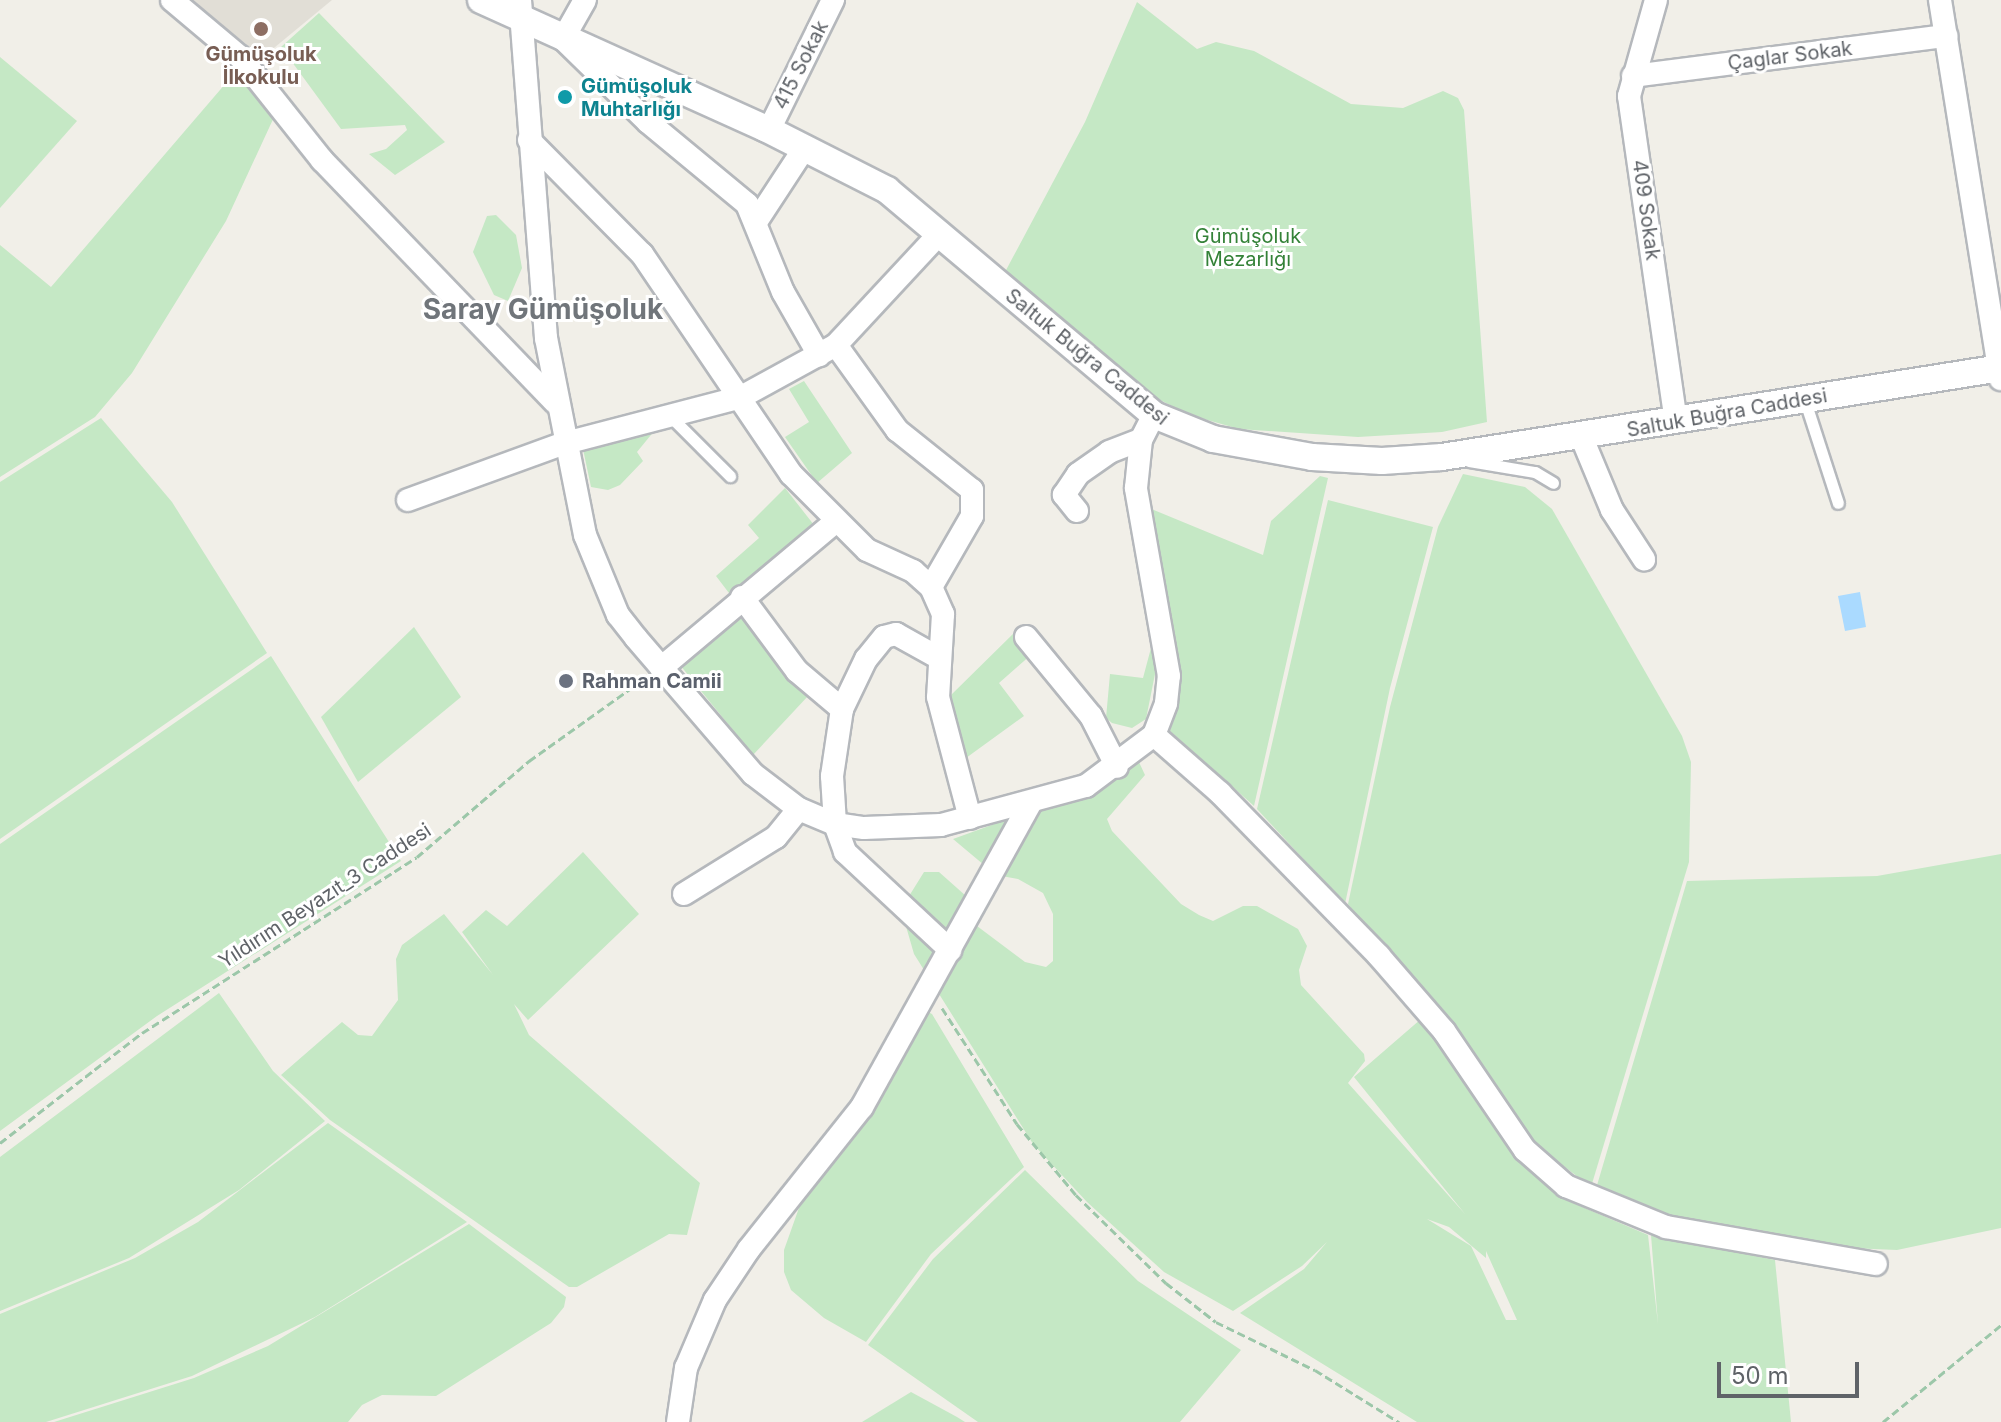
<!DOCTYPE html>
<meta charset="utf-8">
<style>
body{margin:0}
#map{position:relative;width:2001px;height:1422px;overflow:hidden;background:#f1efe8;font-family:Inter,sans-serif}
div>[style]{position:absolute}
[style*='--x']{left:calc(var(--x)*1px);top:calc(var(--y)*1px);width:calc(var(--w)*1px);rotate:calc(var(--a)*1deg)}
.education>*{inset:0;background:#e1ded6}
.green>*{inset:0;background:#c5e8c5}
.water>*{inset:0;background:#aadaff}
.path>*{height:3px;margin-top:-1.5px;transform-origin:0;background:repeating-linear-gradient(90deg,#9cc7a9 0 8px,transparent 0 12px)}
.roads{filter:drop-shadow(2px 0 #b5b8bc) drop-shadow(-2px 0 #b5b8bc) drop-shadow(0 2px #b5b8bc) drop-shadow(0 -2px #b5b8bc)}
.service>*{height:11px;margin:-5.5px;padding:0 5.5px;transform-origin:5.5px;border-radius:5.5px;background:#fff}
.minor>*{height:22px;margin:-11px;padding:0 11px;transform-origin:11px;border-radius:11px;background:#fff}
.tertiary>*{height:26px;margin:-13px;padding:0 13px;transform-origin:13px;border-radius:13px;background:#fff}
.dots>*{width:22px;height:22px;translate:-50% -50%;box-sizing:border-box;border:4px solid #fff;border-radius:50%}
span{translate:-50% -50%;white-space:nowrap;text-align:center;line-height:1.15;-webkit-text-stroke:6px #fff;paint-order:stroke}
.education-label{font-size:20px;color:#785e54;font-weight:700}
.street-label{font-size:20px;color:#5f6368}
.culture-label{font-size:20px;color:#0d838f;font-weight:700}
.left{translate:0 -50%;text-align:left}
.park-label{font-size:20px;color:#348238}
.worship-label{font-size:20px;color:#5b616d;font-weight:700}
.district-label{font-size:28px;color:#70757a;font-weight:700}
.scale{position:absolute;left:1717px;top:1362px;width:142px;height:36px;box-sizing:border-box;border:4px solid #5f6368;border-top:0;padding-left:10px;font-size:24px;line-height:28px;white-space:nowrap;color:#5f6368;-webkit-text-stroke:6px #fff;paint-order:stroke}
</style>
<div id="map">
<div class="education">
<i style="clip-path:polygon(189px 0,332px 0,263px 57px)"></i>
</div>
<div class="green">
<i style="clip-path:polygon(1137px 2px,1197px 49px,1216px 42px,1254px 51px,1351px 104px,1403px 108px,1443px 91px,1458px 98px,1464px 110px,1487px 422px,1442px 432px,1358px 437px,1239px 429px,1190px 415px,1150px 395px,1005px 272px,1085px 122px)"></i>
<i style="clip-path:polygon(319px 13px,432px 129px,445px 142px,395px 175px,369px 154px,386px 149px,407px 130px,405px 125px,341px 129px,281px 47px)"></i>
<i style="clip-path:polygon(0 57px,77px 121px,0 208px)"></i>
<i style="clip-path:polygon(238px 69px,275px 115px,226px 221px,132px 373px,95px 417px,0 477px,0 245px,51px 287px)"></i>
<i style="clip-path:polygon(496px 215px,516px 235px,522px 268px,508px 301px,494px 295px,473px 252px,487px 216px)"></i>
<i style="clip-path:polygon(804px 381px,852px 453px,817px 483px,785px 437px,809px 422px,789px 389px)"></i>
<i style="clip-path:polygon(101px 418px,172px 502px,267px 653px,0 839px,0 482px)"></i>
<i style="clip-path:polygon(655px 430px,637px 452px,643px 461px,620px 485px,608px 490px,591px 487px,583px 449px)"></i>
<i style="clip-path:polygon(1463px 474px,1525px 487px,1552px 509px,1682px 736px,1691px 762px,1689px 862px,1591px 1187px,1540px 1148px,1348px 904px,1390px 707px,1438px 527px)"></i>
<i style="clip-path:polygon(1320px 476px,1328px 478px,1254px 806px,1170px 731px,1177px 662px,1149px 508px,1263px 555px,1271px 521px)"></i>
<i style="clip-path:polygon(785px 488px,814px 525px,732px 597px,716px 576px,759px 538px,748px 525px)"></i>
<i style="clip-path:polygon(1328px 500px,1433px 527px,1390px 688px,1345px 904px,1257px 809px)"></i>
<i style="clip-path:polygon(741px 611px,809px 695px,753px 755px,680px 665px)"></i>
<i style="clip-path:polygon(414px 627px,461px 697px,358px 782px,321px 717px)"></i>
<i style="clip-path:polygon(1015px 632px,1032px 654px,999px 683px,1024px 716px,966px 758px,951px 695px)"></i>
<i style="clip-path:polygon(1151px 648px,1157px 649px,1157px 664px,1146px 719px,1132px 728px,1112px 723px,1106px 718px,1110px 674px,1143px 678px)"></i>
<i style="clip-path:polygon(271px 656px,401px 861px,157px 1016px,0 1131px,0 844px)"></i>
<i style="clip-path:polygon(evenodd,1138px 760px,1145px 775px,1107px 819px,1112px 831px,1181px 904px,1199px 915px,1213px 921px,1243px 906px,1257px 906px,1298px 929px,1307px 946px,1299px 970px,1301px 985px,1364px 1054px,1365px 1061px,1348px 1083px,1465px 1214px,1354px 1077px,1421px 1019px,1538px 1178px,1580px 1206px,1648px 1235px,1658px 1324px,1651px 1235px,1775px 1260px,1791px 1422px,1417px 1422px,1240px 1313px,1304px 1269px,1327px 1242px,1302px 1266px,1233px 1311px,1164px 1272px,1087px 1202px,1033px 1144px,914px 954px,901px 909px,924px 872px,939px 872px,966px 896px,977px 926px,1025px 962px,1046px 967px,1053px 961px,1053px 914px,1043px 893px,1018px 879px,996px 875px,953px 839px,1022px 814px,1138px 760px,1427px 1219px,1449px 1227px,1486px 1258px,1486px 1251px,1517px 1320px,1506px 1320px,1471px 1246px,1427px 1219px)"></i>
<i style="clip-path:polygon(583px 852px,639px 914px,528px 1020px,514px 1004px,529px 1035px,700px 1183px,687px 1235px,669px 1234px,577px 1287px,569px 1287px,330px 1120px,281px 1075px,342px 1022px,358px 1035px,372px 1036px,398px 1000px,396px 959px,402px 945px,444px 914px,493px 975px,462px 932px,486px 910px,507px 926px)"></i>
<i style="clip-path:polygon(2001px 854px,2001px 1228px,1897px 1250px,1826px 1247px,1675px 1221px,1595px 1192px,1687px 881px,1877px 876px)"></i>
<i style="clip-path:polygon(219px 993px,273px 1071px,325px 1121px,239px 1190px,129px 1258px,0 1311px,0 1157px)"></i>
<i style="clip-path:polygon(924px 1010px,932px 1014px,1024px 1167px,931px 1254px,866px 1342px,824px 1318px,791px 1290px,784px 1272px,784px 1250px,800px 1205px,889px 1082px)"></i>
<i style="clip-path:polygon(328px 1123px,467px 1222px,315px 1317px,192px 1376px,46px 1422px,0 1422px,0 1314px,135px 1258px,198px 1222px)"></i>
<i style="clip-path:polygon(1025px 1170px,1138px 1281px,1241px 1350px,1180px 1422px,978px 1422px,868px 1345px,933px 1259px)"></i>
<i style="clip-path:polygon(469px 1224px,566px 1297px,564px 1307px,551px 1323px,436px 1396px,382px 1395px,362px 1405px,348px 1422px,54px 1422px,194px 1378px,268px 1346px)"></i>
<i style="clip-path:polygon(911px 1392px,957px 1417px,965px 1422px,862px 1422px)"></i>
</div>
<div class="water">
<i style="clip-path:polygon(1860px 592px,1866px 627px,1845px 631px,1838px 596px)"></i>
</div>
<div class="path">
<i style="--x:942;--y:1008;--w:138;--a:57.1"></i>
<i style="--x:1017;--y:1124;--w:92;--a:50.3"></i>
<i style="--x:1076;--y:1195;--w:126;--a:44.4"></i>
<i style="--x:1166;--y:1283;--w:63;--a:38"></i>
<i style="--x:1216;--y:1322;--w:110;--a:25.9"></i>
<i style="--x:1315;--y:1370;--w:99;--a:31.8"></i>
<i style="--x:0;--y:1143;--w:180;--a:-37.8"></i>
<i style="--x:142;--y:1033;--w:326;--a:-32.6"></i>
<i style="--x:417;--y:857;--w:148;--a:-40.6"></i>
<i style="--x:529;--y:761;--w:141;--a:-35.5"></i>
<i style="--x:1883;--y:1422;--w:153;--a:-39.4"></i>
</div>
<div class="roads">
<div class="service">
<i style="--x:1805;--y:401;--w:107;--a:72.1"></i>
<i style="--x:670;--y:416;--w:85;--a:45"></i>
<i style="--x:1469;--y:461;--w:67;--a:9.5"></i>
<i style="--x:1535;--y:472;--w:21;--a:31"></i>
</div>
<div class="minor">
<i style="--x:172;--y:0;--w:89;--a:40"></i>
<i style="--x:240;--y:57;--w:132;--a:51.5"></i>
<i style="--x:322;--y:160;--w:336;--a:46.1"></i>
<i style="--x:520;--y:0;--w:339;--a:85.6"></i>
<i style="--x:546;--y:338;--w:201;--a:78.8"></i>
<i style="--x:585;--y:535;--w:87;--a:67.6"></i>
<i style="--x:618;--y:615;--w:29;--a:52"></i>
<i style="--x:636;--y:638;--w:179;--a:49.3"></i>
<i style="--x:753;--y:774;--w:58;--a:37.3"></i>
<i style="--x:799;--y:809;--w:39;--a:23"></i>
<i style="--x:835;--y:824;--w:29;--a:8"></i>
<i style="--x:864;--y:828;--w:77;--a:-2.2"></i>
<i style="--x:941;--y:825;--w:150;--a:-15.1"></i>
<i style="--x:1086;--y:786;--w:85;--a:-36.9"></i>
<i style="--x:1154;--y:735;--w:34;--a:-69"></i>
<i style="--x:1166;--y:703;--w:27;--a:-84"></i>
<i style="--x:1169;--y:676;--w:191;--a:-100"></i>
<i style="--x:1136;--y:488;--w:48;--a:-84.1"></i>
<i style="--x:1141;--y:440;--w:28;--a:-63"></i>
<i style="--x:585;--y:0;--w:45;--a:119.4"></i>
<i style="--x:563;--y:39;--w:119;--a:44.3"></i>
<i style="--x:648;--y:122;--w:129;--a:39.6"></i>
<i style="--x:747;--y:204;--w:95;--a:67.8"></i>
<i style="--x:783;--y:292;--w:73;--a:60.3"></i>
<i style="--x:1656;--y:0;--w:100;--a:105.7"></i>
<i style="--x:1629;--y:96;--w:329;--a:81.8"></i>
<i style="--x:1940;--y:0;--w:384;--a:80.9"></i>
<i style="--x:1633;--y:76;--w:316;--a:-7.3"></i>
<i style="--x:769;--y:130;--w:145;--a:-63.8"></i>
<i style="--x:529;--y:140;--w:161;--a:45.3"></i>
<i style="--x:642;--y:254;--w:266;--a:55.9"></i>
<i style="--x:791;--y:474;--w:107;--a:45"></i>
<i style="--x:867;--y:550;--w:51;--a:24.5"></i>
<i style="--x:913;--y:571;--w:24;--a:42"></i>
<i style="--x:931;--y:587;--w:30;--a:66"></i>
<i style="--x:943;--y:614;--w:83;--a:93.4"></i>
<i style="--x:938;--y:697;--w:125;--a:75.2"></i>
<i style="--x:756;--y:222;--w:90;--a:-56.8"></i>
<i style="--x:836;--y:345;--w:105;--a:54.3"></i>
<i style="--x:897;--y:430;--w:96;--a:38.7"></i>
<i style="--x:972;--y:490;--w:26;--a:90"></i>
<i style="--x:972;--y:516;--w:82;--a:120"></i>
<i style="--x:1582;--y:438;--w:78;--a:67.4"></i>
<i style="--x:1612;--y:510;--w:59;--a:56.9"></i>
<i style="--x:408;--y:500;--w:167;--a:-20"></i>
<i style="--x:565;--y:443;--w:182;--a:-14.6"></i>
<i style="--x:741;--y:397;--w:108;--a:-28.7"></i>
<i style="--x:836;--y:345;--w:153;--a:-47.1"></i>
<i style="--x:1077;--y:511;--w:21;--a:-129"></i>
<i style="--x:1064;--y:495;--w:25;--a:-56"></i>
<i style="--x:1078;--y:474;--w:38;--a:-35"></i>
<i style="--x:1109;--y:452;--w:34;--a:-21"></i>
<i style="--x:742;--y:597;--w:92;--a:53.4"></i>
<i style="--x:797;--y:671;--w:59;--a:40.2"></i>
<i style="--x:1026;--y:637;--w:102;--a:50.6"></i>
<i style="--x:1091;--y:716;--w:57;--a:63"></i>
<i style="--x:939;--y:658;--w:49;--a:-150.8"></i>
<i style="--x:896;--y:634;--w:12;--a:166"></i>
<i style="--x:884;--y:637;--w:28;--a:129"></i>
<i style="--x:866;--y:659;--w:55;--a:115.6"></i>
<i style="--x:842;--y:709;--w:68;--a:98.5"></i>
<i style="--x:832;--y:776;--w:48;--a:86.4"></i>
<i style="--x:835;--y:824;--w:30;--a:70"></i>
<i style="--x:845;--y:852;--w:144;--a:43"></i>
<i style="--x:661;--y:668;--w:227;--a:-40"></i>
<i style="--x:1154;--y:735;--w:88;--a:41.3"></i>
<i style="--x:1220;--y:793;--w:228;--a:45.7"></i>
<i style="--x:1379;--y:956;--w:99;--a:49.1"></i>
<i style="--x:1444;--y:1031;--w:144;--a:55.8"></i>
<i style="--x:1525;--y:1150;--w:55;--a:41.3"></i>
<i style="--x:1566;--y:1186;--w:108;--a:22.3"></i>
<i style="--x:1666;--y:1227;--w:213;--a:10"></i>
<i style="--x:684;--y:894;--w:108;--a:-31.8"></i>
<i style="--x:776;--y:837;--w:36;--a:-51"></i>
<i style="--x:678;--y:1422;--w:55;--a:-81.6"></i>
<i style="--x:686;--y:1368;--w:74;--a:-66.9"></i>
<i style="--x:715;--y:1300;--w:61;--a:-56.3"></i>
<i style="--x:749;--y:1249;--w:181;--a:-51.5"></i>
<i style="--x:862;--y:1107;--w:349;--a:-61"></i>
</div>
<div class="tertiary">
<i style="--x:481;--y:0;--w:312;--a:24.3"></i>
<i style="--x:765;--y:128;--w:137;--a:26.9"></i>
<i style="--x:887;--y:190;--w:349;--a:40.1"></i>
<i style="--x:1154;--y:415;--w:64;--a:22.1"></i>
<i style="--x:1213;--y:439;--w:101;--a:10.3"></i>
<i style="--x:1312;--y:457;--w:70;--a:3.3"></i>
<i style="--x:1382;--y:461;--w:60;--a:-3.8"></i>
<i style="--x:1442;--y:457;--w:566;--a:-9.05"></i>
</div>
</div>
<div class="dots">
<i style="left:261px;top:29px;background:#8d6e63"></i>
<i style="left:565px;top:97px;background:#0f9aa8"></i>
<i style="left:566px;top:681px;background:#6b7280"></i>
</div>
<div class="education-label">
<span style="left:261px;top:66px">Gümüşoluk<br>İlkokulu</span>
</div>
<div class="street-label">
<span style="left:1790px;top:56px;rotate:-7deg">Çaglar Sokak</span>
<span style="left:801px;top:65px;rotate:-63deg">415 Sokak</span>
<span style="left:1646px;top:210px;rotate:82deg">409 Sokak</span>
<span style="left:1087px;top:357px;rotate:39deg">Saltuk Buğra Caddesi</span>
<span style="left:1727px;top:413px;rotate:-10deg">Saltuk Buğra Caddesi</span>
<span style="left:325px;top:896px;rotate:-33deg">Yıldırım Beyazıt_3 Caddesi</span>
</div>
<div class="culture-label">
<span class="left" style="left:581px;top:98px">Gümüşoluk<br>Muhtarlığı</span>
</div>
<div class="park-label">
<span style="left:1248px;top:248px">Gümüşoluk<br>Mezarlığı</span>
</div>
<div class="worship-label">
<span class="left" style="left:582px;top:681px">Rahman Camii</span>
</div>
<div class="district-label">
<span style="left:543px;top:309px">Saray Gümüşoluk</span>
</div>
<div class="scale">50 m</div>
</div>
